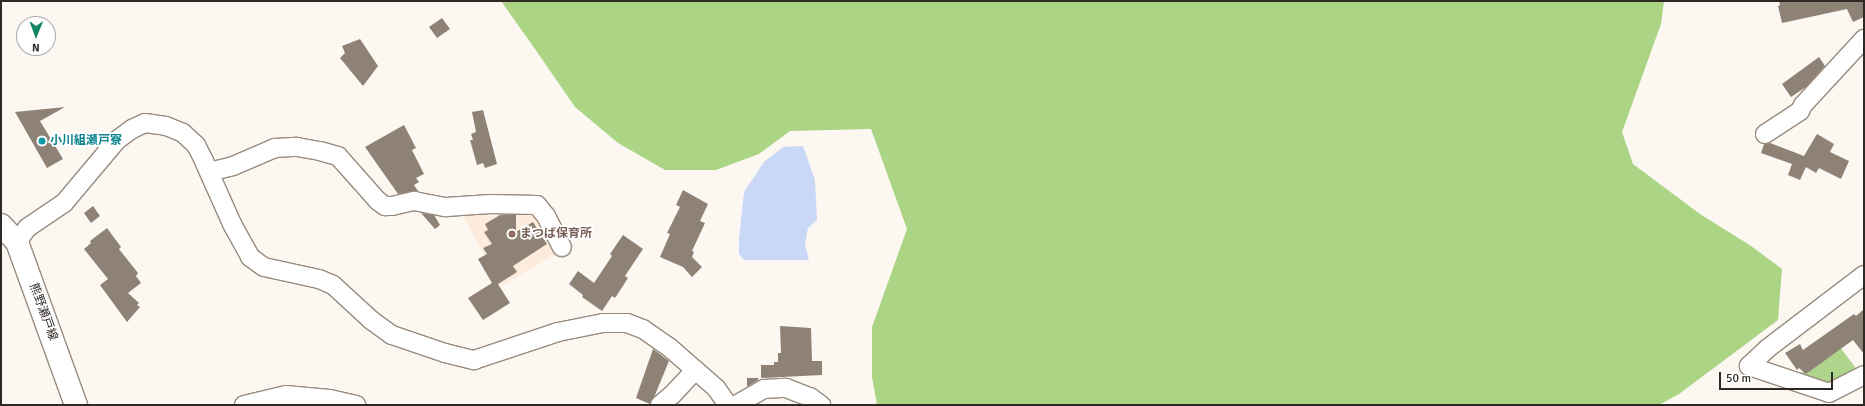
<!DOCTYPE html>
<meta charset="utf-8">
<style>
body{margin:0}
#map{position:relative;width:1865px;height:406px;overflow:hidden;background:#fdf7f2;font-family:Signika,"Noto Sans JP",sans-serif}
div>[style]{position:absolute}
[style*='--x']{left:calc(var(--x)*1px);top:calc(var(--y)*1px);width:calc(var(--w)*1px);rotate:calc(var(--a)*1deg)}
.built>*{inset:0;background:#fdecde}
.green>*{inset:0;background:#aed58b}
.forest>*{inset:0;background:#abd585}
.water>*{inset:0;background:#c9d8f7}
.building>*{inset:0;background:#8e8276}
.roads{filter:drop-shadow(1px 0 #978b7f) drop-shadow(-1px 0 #978b7f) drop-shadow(0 1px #978b7f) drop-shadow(0 -1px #978b7f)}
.minor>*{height:18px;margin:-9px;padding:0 9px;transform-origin:9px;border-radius:9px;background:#fff}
.major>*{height:22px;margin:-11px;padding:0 11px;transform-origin:11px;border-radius:11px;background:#fff}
.dots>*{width:11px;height:11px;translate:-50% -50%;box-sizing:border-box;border:2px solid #fff;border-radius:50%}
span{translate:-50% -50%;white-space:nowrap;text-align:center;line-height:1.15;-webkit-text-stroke:3.5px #fff;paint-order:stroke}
.culture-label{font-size:12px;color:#0d838f;font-weight:700}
.left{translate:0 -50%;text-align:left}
.education-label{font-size:12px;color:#785e54;font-weight:700}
.street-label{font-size:12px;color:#2f2925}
.frame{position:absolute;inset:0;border:2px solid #2f2925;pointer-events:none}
.north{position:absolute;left:16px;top:16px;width:40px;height:40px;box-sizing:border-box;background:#fff;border:1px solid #aca9a8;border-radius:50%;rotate:181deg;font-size:11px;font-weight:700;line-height:16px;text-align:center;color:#2f2925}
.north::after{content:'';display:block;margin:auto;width:14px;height:18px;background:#108666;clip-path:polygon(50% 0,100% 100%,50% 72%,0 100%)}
.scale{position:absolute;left:1719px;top:372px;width:114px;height:18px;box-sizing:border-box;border:2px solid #2f2925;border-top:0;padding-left:5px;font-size:12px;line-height:14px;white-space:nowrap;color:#2f2925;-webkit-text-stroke:3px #fff;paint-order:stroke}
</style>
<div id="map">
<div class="built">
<i style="clip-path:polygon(540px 212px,559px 252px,502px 286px,462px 215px)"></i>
</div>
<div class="green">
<i style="clip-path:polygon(1840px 347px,1858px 371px,1829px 388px,1795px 377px)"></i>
</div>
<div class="forest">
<i style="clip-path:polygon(501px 1px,1664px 1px,1661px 24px,1622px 132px,1633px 164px,1700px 214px,1751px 246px,1782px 269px,1778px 320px,1679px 394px,1659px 405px,877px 405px,872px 377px,872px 327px,907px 229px,871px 129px,790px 131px,759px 154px,716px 170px,665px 170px,618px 143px,575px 107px,535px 49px)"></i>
</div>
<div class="water">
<i style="clip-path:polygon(803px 146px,815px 180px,817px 220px,808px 228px,805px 244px,809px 260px,744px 260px,739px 254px,739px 239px,744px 192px,764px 162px,783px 147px)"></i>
</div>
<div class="building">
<i style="clip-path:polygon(1779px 1px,1864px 1px,1864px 17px,1853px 22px,1847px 9px,1782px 23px,1778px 6px,1780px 5px)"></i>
<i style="clip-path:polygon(442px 18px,450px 29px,437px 38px,429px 27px)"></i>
<i style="clip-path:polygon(360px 39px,378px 66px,363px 86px,340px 58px,345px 53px,342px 46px)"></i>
<i style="clip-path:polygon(1819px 57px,1825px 66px,1806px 87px,1791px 97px,1782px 84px)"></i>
<i style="clip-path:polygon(65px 107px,40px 121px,63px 159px,47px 168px,15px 112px)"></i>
<i style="clip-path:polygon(483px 110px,497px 164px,485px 168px,483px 163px,477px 165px,470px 140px,473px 140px,471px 134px,476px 132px,472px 112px)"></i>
<i style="clip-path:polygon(404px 125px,416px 148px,412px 150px,424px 174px,416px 178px,419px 182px,414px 185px,418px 191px,398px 194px,365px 147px)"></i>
<i style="clip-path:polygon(1817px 134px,1834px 144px,1830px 152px,1849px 161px,1841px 179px,1819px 168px,1816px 173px,1806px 167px,1800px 180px,1788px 175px,1792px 164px,1761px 153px,1764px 144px,1770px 143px,1804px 156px)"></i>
<i style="clip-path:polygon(683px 190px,708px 204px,700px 221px,705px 223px,692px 251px,694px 252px,692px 257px,702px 267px,692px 277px,683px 267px,660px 257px,670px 234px,667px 233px,680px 207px,676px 205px)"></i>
<i style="clip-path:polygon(93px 206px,100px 216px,91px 223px,84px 213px)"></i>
<i style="clip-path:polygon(421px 213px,434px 215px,440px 225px,435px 229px)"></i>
<i style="clip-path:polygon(500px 215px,516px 215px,516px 232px,533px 222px,547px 244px,513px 266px,517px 272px,498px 284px,510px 303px,483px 320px,468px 298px,492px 283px,478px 259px,487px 254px,483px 248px,492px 244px,484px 232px,488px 230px,485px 224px)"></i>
<i style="clip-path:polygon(107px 228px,121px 247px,119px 249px,138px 273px,136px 276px,141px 283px,128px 293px,139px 303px,137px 305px,140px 307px,127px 322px,100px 285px,108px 279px,84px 249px,91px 243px,90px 241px)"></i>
<i style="clip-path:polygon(623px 235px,643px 249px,625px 276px,628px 278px,615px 298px,612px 296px,602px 311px,582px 297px,583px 295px,569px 284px,578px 271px,594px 283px,612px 256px,610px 254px)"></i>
<i style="clip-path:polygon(1864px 309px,1864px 354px,1853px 340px,1806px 374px,1799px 368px,1797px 370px,1785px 353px,1800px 344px,1803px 350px,1854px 314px,1856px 316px)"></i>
<i style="clip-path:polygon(780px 326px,811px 328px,812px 361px,822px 361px,822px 375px,761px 378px,761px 365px,774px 365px,774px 362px,778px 362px,778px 353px,781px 353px)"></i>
<i style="clip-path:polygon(653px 349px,669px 361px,655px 395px,650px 404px,636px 398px)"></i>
<i style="clip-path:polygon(747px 378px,758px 378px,758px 380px,747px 387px)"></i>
</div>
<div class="roads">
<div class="minor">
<i style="--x:1765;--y:134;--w:42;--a:-33.3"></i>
<i style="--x:1800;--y:111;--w:7;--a:-63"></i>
<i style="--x:1803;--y:105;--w:90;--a:-47.3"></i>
<i style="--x:209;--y:172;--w:25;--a:-14"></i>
<i style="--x:233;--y:166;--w:46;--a:-23.2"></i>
<i style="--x:275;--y:148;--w:22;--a:-3"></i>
<i style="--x:297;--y:147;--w:23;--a:10"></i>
<i style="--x:320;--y:151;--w:19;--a:16"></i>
<i style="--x:338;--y:156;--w:60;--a:48.4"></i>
<i style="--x:378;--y:201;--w:9;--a:36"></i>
<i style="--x:385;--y:206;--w:7;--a:0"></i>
<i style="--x:392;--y:206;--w:23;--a:-13"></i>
<i style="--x:414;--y:201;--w:33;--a:11"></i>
<i style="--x:446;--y:207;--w:44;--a:-3.9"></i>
<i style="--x:490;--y:204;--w:47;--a:1.2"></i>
<i style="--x:537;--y:205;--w:14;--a:51"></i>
<i style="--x:546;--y:216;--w:35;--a:63"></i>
<i style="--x:17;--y:242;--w:17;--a:-54"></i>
<i style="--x:27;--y:228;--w:45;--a:-34"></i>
<i style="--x:64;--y:203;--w:82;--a:-49.9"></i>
<i style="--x:117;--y:140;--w:19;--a:-36"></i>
<i style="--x:132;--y:129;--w:14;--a:-25"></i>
<i style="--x:145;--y:123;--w:21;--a:8"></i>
<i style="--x:166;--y:126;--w:18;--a:22"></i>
<i style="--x:183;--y:133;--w:18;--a:43"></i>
<i style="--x:196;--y:145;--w:18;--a:63"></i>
<i style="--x:204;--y:161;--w:69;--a:66"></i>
<i style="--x:232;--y:224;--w:38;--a:61"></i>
<i style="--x:250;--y:257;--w:17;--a:36"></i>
<i style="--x:264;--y:267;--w:56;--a:12.3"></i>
<i style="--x:319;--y:279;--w:15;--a:23"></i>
<i style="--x:333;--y:285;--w:52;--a:42.6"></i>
<i style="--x:371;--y:320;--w:26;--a:36"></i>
<i style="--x:392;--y:335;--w:56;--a:18.8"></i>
<i style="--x:445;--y:353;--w:30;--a:14"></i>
<i style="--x:474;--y:360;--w:89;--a:-18.4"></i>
<i style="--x:558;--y:332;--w:46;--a:-11.3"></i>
<i style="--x:603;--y:323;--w:24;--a:0"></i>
<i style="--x:627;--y:323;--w:17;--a:21"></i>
<i style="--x:643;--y:329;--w:32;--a:35"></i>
<i style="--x:669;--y:347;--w:62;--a:41.1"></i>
<i style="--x:716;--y:388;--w:21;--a:55"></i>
<i style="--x:1864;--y:275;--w:122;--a:142.7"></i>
<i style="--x:1767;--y:349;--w:25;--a:137"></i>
<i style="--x:1749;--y:366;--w:84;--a:18.6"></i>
<i style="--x:1829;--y:393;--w:39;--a:-27"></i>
<i style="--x:244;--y:405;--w:43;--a:-13.4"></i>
<i style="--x:286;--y:395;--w:44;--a:5.2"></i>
<i style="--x:330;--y:399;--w:27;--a:13"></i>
<i style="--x:660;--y:405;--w:16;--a:-40"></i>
<i style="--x:672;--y:395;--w:34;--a:-47"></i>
<i style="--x:736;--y:405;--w:32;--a:-30"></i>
<i style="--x:764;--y:389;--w:22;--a:-3"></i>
<i style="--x:786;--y:388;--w:26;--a:21"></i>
<i style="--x:810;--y:397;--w:14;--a:36"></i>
</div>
<div class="major">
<i style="--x:1;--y:225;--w:23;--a:47"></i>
<i style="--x:17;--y:242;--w:173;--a:70.1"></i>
</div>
</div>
<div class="dots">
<i style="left:42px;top:141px;background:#0f9aa8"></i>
<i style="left:512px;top:234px;background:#8d6e63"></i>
</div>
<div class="culture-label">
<span class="left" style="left:50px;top:141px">小川組瀬戸寮</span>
</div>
<div class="education-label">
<span class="left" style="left:520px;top:234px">まつば保育所</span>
</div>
<div class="street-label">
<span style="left:43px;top:312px;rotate:70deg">熊野瀬戸線</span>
</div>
<div class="frame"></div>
<div class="north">N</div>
<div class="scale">50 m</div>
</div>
